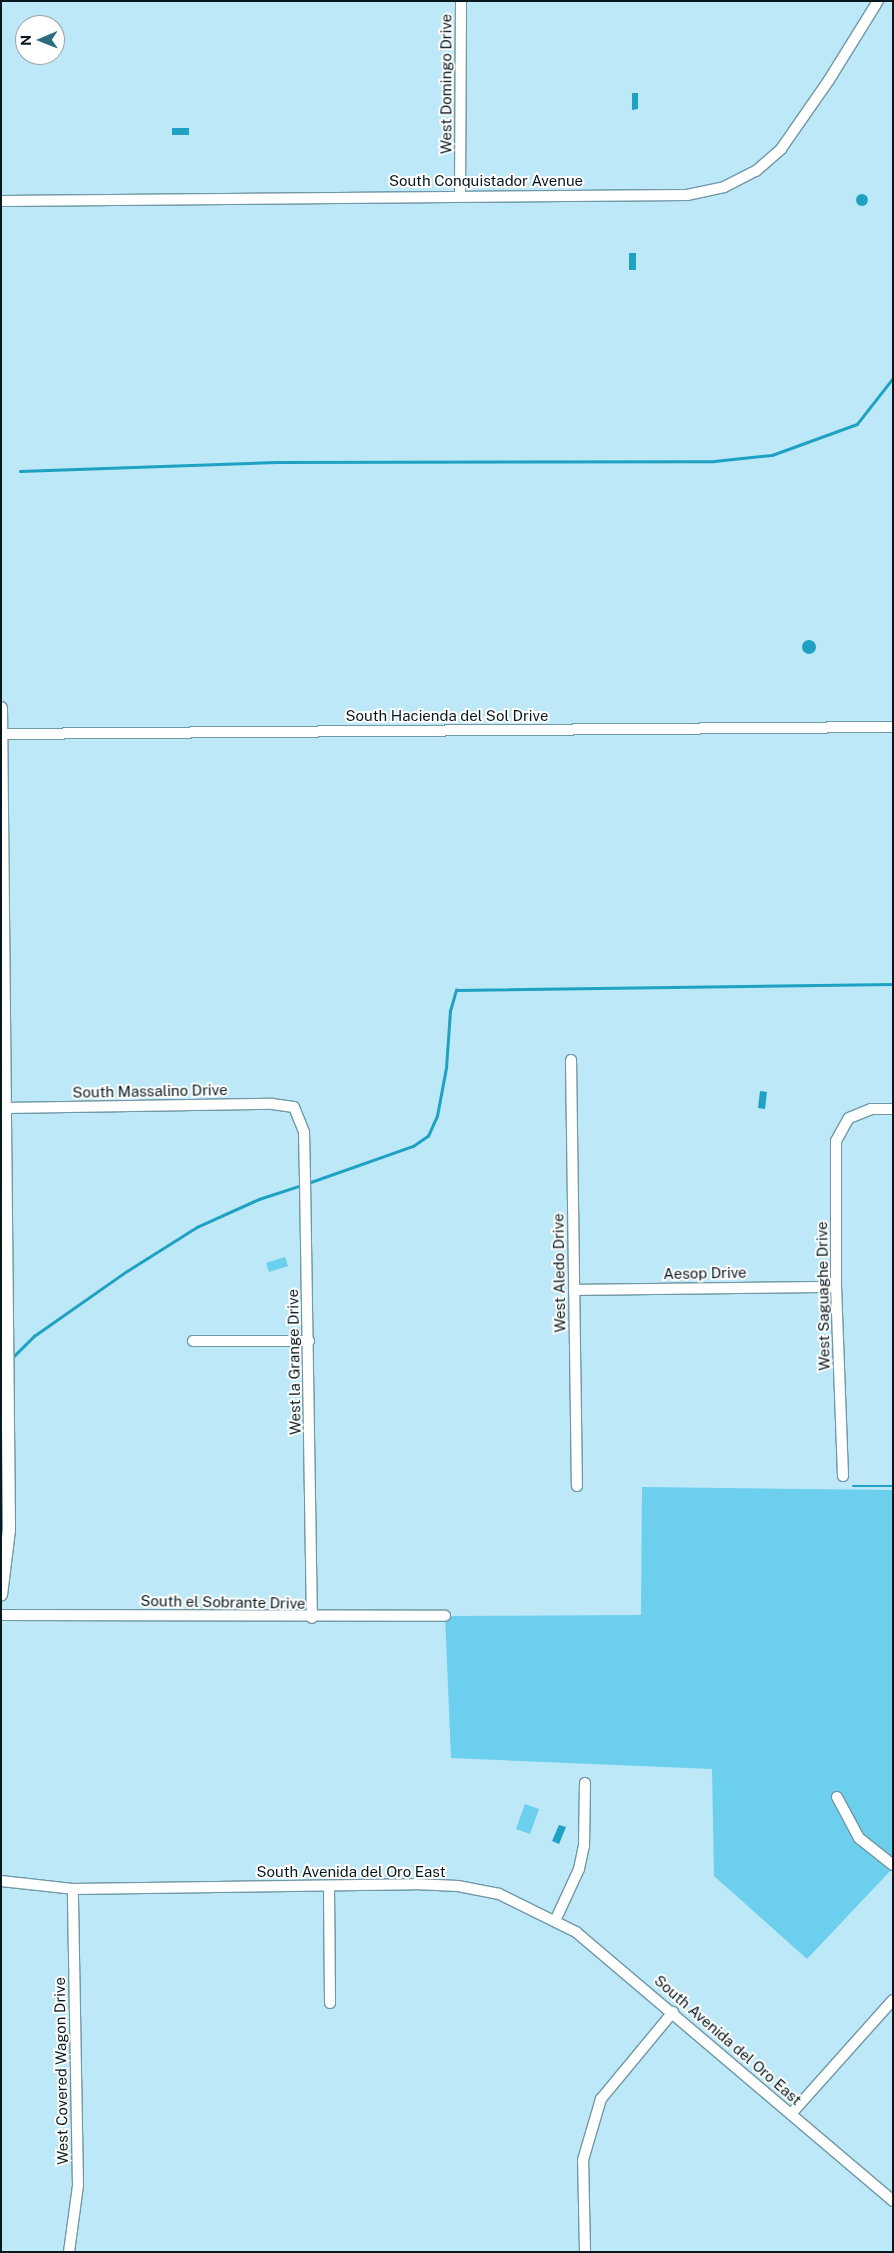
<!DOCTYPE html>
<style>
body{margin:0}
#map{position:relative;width:894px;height:2253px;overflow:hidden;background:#bde8f7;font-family:"Public Sans",sans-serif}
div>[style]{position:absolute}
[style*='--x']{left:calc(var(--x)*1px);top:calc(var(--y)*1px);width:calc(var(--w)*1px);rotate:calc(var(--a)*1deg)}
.green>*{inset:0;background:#6dcfee}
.water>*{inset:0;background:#1ea1c3}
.round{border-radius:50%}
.stream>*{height:2.5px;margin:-1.25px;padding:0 1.25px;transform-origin:1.25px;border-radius:1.25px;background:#1ea1c3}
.roads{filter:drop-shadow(1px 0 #7098a6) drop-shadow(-1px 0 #7098a6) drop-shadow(0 1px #7098a6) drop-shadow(0 -1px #7098a6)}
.minor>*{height:10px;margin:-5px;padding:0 5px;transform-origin:5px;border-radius:5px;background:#fff}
.major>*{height:12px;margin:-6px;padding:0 6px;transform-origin:6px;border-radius:6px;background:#fff}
span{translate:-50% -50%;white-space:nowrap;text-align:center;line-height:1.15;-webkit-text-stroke:4px #fff;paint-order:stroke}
.street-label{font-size:15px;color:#08191e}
.frame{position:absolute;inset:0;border:2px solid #08191e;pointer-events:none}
.north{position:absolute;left:15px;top:15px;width:50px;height:50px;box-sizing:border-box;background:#fff;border:1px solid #9ca3a5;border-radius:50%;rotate:269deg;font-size:14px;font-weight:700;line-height:20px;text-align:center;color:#08191e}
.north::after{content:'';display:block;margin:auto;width:18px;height:22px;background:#2b6c7f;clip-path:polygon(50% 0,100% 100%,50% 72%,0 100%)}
</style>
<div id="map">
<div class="green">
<i style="clip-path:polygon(285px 1257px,288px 1266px,269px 1272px,266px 1263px)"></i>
<i style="clip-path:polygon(642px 1487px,893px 1490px,893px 1868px,807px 1959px,714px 1876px,712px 1769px,451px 1758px,445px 1616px,641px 1615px)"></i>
<i style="clip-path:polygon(525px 1804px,539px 1809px,530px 1834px,516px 1829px)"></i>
</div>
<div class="water">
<i style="clip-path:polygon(632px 93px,638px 93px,638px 109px,632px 110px)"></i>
<i style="clip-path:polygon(172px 128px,189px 128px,189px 135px,172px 135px)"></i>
<i class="round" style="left:856px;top:194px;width:12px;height:12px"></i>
<i style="clip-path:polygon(629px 253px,636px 253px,636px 270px,629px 270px)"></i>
<i class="round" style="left:802px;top:640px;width:14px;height:14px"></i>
<i style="clip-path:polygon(760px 1091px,767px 1092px,765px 1109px,758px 1108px)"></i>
<i style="clip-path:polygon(559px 1825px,566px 1827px,559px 1844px,552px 1841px)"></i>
</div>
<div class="stream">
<i style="--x:20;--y:471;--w:257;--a:-2"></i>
<i style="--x:277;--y:462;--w:437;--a:-0.1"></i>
<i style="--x:714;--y:461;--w:58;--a:-5.9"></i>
<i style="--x:772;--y:455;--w:90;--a:-20"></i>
<i style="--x:857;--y:424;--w:58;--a:-52"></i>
<i style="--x:308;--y:1183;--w:111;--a:-19.4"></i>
<i style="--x:413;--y:1146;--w:18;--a:-34"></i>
<i style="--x:428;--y:1136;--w:22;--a:-66"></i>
<i style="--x:437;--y:1116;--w:49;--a:-79.4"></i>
<i style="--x:446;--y:1068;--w:57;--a:-86"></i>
<i style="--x:450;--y:1011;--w:22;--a:-74"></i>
<i style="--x:456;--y:990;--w:437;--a:-0.8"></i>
<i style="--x:13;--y:1357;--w:30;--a:-45"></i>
<i style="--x:34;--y:1336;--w:113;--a:-35"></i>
<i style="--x:127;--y:1271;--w:83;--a:-32.2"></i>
<i style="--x:197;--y:1227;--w:68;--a:-24.3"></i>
<i style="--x:259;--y:1199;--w:45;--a:-18"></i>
<i style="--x:853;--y:1486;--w:40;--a:0"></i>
</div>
<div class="roads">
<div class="minor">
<i style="--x:460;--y:196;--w:195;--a:-89.7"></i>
<i style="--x:1;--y:201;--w:686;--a:-0.5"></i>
<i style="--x:687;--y:195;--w:38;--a:-12"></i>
<i style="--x:724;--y:187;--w:36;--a:-27"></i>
<i style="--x:756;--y:171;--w:33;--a:-41"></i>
<i style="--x:781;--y:149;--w:84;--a:-55.2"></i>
<i style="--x:829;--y:80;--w:93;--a:-58.2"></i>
<i style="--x:1;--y:734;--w:892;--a:-0.45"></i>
<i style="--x:571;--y:1060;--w:426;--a:89.2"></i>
<i style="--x:5;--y:1108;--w:267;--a:-0.9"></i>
<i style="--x:272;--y:1104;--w:22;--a:8"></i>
<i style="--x:294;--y:1107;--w:27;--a:68"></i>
<i style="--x:304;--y:1132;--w:47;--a:88.8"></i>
<i style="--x:305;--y:1179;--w:439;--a:89.1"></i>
<i style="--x:574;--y:1290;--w:262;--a:-0.7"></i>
<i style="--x:193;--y:1341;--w:116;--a:0"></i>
<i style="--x:843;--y:1476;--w:189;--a:-92.1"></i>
<i style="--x:836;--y:1287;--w:146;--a:-90"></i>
<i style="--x:836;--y:1141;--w:26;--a:-61"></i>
<i style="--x:849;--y:1118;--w:24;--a:-22"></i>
<i style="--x:871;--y:1109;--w:22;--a:0"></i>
<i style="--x:1;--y:1615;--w:444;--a:0.1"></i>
<i style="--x:837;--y:1797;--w:47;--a:61.8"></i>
<i style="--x:859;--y:1838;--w:43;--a:38.5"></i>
<i style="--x:1;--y:1881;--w:72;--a:6.3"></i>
<i style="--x:73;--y:1889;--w:341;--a:-0.8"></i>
<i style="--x:414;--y:1884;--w:44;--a:2.6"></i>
<i style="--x:458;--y:1886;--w:42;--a:11"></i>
<i style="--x:499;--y:1894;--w:86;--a:26.3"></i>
<i style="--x:576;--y:1932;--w:416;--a:40.3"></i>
<i style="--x:329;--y:1887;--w:116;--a:89.5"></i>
<i style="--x:555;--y:1921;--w:57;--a:-65.2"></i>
<i style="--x:579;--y:1869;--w:24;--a:-78"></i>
<i style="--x:584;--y:1846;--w:63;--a:-89.1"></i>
<i style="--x:791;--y:2114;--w:153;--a:-48.2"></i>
<i style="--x:69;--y:2252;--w:68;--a:-82.3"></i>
<i style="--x:78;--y:2185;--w:296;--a:-91"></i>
<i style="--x:585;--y:2252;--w:92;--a:-91.2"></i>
<i style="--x:583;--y:2160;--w:64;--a:-73.6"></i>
<i style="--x:601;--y:2099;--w:113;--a:-50.4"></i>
</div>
<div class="major">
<i style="--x:1;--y:708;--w:822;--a:89.44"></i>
<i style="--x:9;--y:1530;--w:65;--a:97"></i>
</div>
</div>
<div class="street-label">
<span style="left:446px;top:84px;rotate:-90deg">West Domingo Drive</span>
<span style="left:486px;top:181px">South Conquistador Avenue</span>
<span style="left:447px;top:716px">South Hacienda del Sol Drive</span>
<span style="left:150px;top:1091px;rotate:-1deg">South Massalino Drive</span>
<span style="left:559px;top:1273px;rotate:-91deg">West Aledo Drive</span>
<span style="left:705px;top:1273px;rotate:-1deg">Aesop Drive</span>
<span style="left:823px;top:1296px;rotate:-91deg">West Saguaghe Drive</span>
<span style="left:294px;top:1362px;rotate:-91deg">West la Grange Drive</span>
<span style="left:223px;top:1602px;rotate:1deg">South el Sobrante Drive</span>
<span style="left:351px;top:1872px">South Avenida del Oro East</span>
<span style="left:728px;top:2040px;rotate:41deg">South Avenida del Oro East</span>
<span style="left:61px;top:2071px;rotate:-91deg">West Covered Wagon Drive</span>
</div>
<div class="frame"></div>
<div class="north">N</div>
</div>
